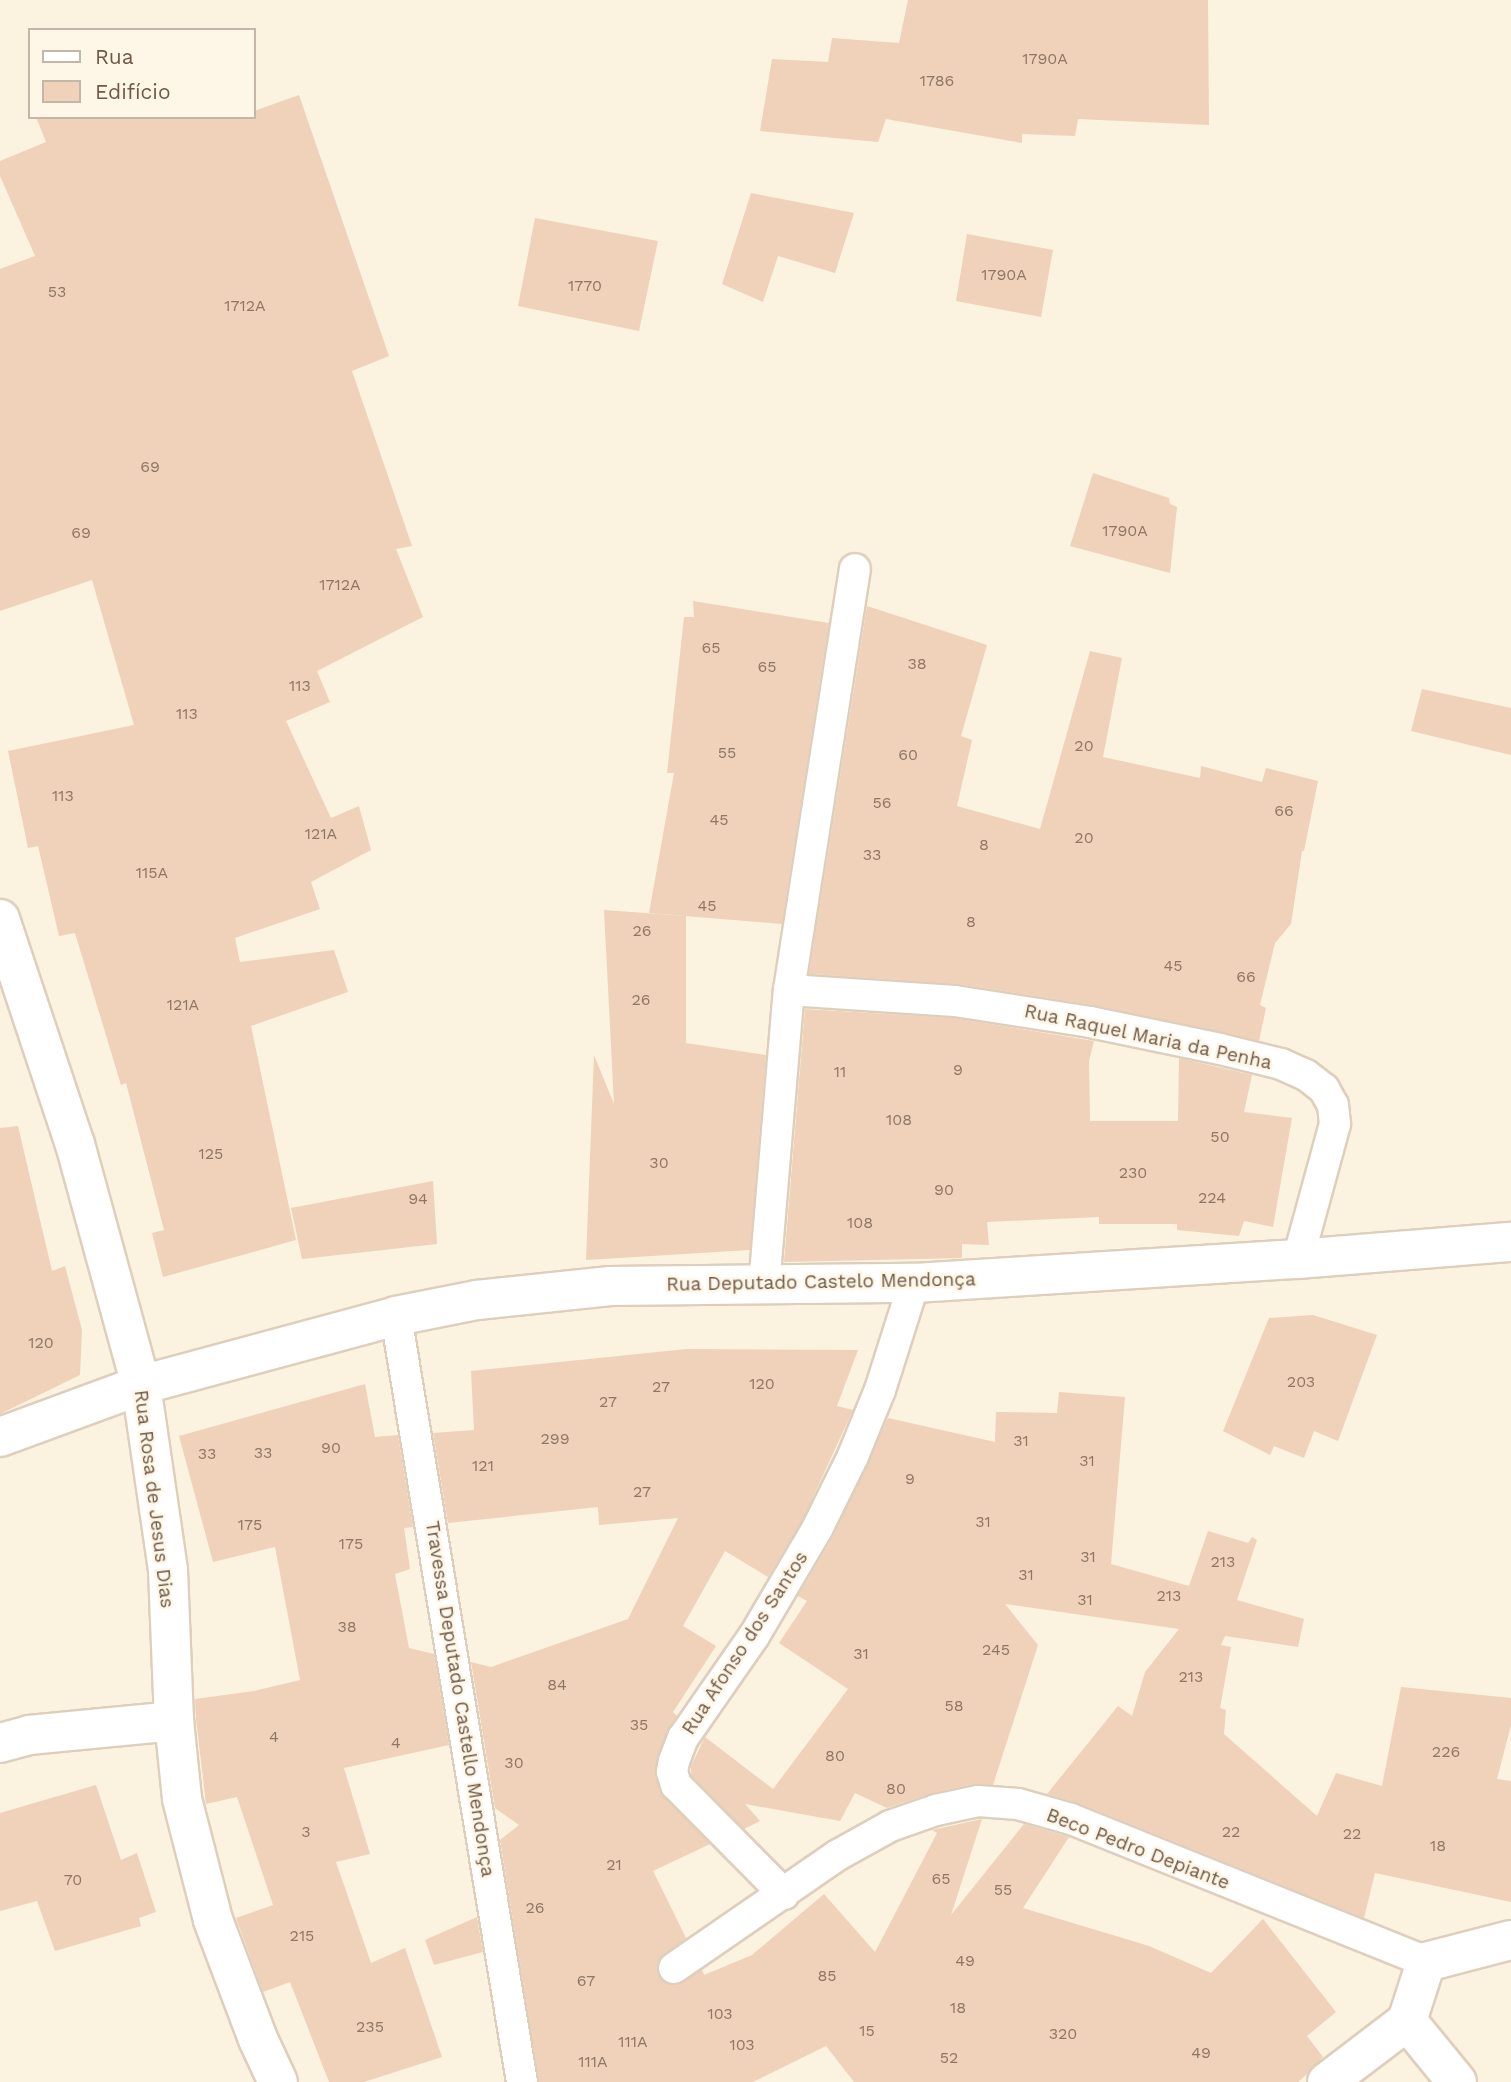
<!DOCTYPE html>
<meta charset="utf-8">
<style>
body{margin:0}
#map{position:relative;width:1511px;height:2082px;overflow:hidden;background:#fbf2e0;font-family:"Work Sans",sans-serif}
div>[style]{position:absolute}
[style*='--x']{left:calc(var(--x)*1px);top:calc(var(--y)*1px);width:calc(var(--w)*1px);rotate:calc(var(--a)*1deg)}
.building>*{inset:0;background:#efd2b9}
.roads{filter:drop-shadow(2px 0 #decfbd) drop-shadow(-2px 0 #decfbd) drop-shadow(0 2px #decfbd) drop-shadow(0 -2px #decfbd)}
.lane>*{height:30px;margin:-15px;padding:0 15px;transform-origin:15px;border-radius:15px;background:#fff}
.street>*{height:38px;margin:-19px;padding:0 19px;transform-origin:19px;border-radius:19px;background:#fff}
span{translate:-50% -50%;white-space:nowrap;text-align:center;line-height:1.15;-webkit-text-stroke:5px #fef6e6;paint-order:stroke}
.number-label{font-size:16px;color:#907765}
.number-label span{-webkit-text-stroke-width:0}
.street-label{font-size:19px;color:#705949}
.legend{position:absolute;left:28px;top:28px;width:228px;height:91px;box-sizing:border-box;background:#fef6e6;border:2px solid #c5b7a7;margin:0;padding:9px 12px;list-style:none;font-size:21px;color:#705949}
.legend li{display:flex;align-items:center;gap:14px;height:35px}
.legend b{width:35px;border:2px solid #c5b7a7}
</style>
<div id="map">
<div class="building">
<i style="clip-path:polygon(908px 0,1208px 0,1209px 125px,1078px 119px,1075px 136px,1022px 134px,1022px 143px,886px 119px,878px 142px,760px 131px,772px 59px,828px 62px,832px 38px,899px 43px)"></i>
<i style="clip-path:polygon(299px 95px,389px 356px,352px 371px,412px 546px,396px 549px,423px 617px,317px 671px,330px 702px,286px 721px,331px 818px,359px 806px,371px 850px,311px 882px,320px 909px,235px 938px,240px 962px,334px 950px,348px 992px,251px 1026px,296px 1240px,163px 1277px,152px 1233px,164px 1230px,126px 1083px,121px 1085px,75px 933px,59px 936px,38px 846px,28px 848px,8px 751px,134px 725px,92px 580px,0 611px,0 269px,35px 256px,0 176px,0 161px,46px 142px,36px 117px,254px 117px,254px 111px)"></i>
<i style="clip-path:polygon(751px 193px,854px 213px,835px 273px,778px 256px,763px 302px,722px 284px)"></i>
<i style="clip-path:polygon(535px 218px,658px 241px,639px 331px,518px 306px)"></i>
<i style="clip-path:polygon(967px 234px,1053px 250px,1041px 317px,956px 301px)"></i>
<i style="clip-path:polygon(1093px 473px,1169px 498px,1170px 504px,1177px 507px,1170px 573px,1070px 546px)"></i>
<i style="clip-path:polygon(693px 601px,829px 623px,782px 924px,649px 913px,674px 773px,667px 773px,684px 617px,694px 617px)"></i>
<i style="clip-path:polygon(867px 606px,987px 645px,961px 736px,972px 740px,957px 806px,1040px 829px,1090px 651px,1122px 658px,1103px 757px,1200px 778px,1201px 766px,1262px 782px,1266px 768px,1318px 781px,1304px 851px,1302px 851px,1291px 924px,1275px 943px,1260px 1005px,1266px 1008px,1259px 1041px,1093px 1005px,958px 984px,809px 974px)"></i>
<i style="clip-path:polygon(1422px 689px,1511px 708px,1511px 755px,1411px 731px)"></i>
<i style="clip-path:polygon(604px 910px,686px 916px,686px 1043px,766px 1055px,750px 1250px,586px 1260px,594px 1055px,614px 1104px)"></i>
<i style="clip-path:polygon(805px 1009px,953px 1018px,1094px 1041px,1089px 1061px,1090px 1121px,1178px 1121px,1179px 1058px,1252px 1075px,1244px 1112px,1292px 1118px,1273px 1227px,1244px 1221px,1239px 1236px,1177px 1230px,1177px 1224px,1099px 1224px,1099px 1217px,987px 1222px,989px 1245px,962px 1244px,962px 1258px,784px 1262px)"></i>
<i style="clip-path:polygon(18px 1126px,52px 1271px,65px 1266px,82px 1330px,80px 1375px,0 1414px,0 1128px)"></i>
<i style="clip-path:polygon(433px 1181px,437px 1244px,302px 1259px,291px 1208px)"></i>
<i style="clip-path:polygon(1313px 1315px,1377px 1335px,1338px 1441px,1314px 1431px,1304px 1458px,1274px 1446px,1270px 1455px,1223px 1431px,1269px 1318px)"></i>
<i style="clip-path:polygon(687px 1349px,858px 1350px,837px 1406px,853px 1410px,802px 1521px,768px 1577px,725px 1551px,683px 1626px,716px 1646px,673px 1712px,677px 1716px,658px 1755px,655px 1777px,664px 1797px,710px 1844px,653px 1871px,686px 1938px,659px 1960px,657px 1969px,660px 1978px,676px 1985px,702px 1970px,704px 1975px,752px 1955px,824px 1894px,875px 1952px,937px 1833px,932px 1830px,982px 1819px,951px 1915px,1024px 1824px,1069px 1837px,1023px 1908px,1149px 1946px,1211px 1973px,1263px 1919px,1336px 2012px,1307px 2036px,1323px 2057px,1306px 2075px,1298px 2082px,854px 2082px,826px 2046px,753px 2082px,539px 2082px,500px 1840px,519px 1825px,495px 1808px,471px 1662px,491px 1667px,628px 1619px,678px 1518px,599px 1525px,598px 1507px,448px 1523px,433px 1433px,474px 1430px,471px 1371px)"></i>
<i style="clip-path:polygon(365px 1384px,375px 1437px,398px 1435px,413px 1527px,404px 1528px,410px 1569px,395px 1574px,409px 1648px,434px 1654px,449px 1745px,344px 1768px,370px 1854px,336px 1862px,371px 1963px,405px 1948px,442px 2057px,364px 2082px,329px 2082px,290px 1982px,263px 1992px,236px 1918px,273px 1905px,237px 1797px,206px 1804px,196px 1719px,195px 1699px,254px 1691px,300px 1680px,275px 1547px,213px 1562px,179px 1436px)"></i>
<i style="clip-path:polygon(1059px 1392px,1125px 1397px,1111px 1564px,1189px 1586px,1208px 1531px,1248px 1543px,1252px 1537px,1257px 1540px,1237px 1600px,1304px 1619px,1298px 1647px,1225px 1636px,1221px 1645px,1231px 1647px,1220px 1708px,1226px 1710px,1224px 1734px,1317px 1816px,1336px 1773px,1382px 1786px,1401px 1687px,1511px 1698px,1511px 1725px,1497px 1779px,1511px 1781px,1511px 1902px,1375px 1873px,1364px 1918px,1078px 1803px,1047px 1794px,1118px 1706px,1132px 1716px,1145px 1672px,1179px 1629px,1005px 1604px,1038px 1645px,993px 1785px,974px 1784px,932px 1793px,887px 1808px,855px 1793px,840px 1821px,745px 1804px,760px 1821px,744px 1829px,691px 1776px,691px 1766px,705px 1737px,773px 1789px,848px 1689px,779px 1643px,807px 1601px,798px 1596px,833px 1537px,888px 1418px,995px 1442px,996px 1412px,1057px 1413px)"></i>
<i style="clip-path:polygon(96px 1785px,121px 1860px,137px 1853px,156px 1912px,139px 1918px,141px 1926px,55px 1951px,37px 1901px,0 1911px,0 1813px)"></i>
<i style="clip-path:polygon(477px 1917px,483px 1952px,434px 1965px,425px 1940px)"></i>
</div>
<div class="roads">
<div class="lane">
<i style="--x:789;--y:990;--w:166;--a:3.8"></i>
<i style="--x:955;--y:1001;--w:137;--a:8.8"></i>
<i style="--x:1090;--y:1022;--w:133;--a:11.7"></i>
<i style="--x:1220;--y:1049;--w:63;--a:13.8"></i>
<i style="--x:1281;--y:1064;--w:27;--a:24"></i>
<i style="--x:1306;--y:1075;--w:23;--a:38"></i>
<i style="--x:1324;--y:1089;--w:18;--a:61"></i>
<i style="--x:1333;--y:1105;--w:19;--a:84"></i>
<i style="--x:1335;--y:1124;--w:140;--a:105.3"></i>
<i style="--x:764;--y:1286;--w:297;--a:-85.2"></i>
<i style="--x:789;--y:990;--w:426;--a:-81.1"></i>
<i style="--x:396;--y:1316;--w:776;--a:80.66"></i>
<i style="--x:784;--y:1894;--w:153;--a:-134.7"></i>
<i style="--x:676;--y:1785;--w:14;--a:-107"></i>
<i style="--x:672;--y:1772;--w:11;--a:-80"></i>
<i style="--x:674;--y:1761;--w:25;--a:-69"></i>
<i style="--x:683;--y:1738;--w:124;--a:-55.2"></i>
<i style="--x:754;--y:1636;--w:124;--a:-59.5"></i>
<i style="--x:817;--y:1529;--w:81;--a:-63.7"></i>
<i style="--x:853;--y:1456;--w:71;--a:-67.8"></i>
<i style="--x:880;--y:1390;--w:112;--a:-72.4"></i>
<i style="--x:674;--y:1968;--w:199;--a:-34.6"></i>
<i style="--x:838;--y:1855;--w:60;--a:-29.1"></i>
<i style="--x:890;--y:1826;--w:49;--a:-19.2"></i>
<i style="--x:936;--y:1810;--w:43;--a:-12.1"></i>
<i style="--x:978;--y:1801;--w:40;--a:4.3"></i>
<i style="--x:1018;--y:1804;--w:55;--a:15.8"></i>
<i style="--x:1071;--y:1819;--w:383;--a:21.9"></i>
</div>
<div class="street">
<i style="--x:0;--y:919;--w:237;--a:71.6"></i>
<i style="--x:75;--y:1144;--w:250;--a:74.7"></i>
<i style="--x:141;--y:1385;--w:188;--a:81.7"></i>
<i style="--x:168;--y:1571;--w:150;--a:87.7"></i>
<i style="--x:174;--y:1721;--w:78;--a:84.1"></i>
<i style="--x:182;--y:1799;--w:125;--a:75.6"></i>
<i style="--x:213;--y:1920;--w:127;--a:69.3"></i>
<i style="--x:258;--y:2039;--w:47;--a:65.1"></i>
<i style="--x:0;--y:1437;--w:150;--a:-20.2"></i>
<i style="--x:141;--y:1385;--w:264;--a:-15.1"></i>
<i style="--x:396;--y:1316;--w:83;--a:-11.2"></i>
<i style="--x:477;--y:1300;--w:134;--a:-6"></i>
<i style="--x:610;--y:1286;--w:304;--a:-0.6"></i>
<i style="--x:914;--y:1283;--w:385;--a:-3.6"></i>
<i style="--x:1298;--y:1259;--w:214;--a:-4.6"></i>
<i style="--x:0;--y:1743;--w:30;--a:-15"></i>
<i style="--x:29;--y:1735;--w:146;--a:-5.5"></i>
<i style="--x:1407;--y:2021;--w:79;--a:50.7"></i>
<i style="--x:1327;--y:2082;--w:101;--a:-37.3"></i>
<i style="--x:1407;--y:2021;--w:62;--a:-72.1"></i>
<i style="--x:1426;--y:1962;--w:88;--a:-14.5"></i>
</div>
</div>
<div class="number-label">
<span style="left:1045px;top:59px">1790A</span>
<span style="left:937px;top:81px">1786</span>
<span style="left:1004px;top:275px">1790A</span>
<span style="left:585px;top:286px">1770</span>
<span style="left:57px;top:292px">53</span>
<span style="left:245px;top:306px">1712A</span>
<span style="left:150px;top:467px">69</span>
<span style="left:1125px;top:531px">1790A</span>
<span style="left:81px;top:533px">69</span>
<span style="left:340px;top:585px">1712A</span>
<span style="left:711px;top:648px">65</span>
<span style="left:917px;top:664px">38</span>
<span style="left:767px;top:667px">65</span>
<span style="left:300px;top:686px">113</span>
<span style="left:187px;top:714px">113</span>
<span style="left:1084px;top:746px">20</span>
<span style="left:727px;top:753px">55</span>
<span style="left:908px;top:755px">60</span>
<span style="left:63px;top:796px">113</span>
<span style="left:882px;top:803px">56</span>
<span style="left:1284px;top:811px">66</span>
<span style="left:719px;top:820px">45</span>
<span style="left:321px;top:834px">121A</span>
<span style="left:1084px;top:838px">20</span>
<span style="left:984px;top:845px">8</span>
<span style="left:872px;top:855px">33</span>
<span style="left:152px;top:873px">115A</span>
<span style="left:707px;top:906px">45</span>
<span style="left:971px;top:922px">8</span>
<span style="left:642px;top:931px">26</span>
<span style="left:1173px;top:966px">45</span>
<span style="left:1246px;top:977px">66</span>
<span style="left:641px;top:1000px">26</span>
<span style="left:183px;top:1005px">121A</span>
<span style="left:958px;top:1070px">9</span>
<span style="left:840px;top:1072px">11</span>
<span style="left:899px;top:1120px">108</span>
<span style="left:1220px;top:1137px">50</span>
<span style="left:211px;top:1154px">125</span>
<span style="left:659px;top:1163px">30</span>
<span style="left:1133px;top:1173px">230</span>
<span style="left:944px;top:1190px">90</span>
<span style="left:1212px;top:1198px">224</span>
<span style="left:418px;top:1199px">94</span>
<span style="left:860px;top:1223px">108</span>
<span style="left:41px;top:1343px">120</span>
<span style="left:1301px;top:1382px">203</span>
<span style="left:762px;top:1384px">120</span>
<span style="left:661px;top:1387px">27</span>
<span style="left:608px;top:1402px">27</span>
<span style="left:555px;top:1439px">299</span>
<span style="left:1021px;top:1441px">31</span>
<span style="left:331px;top:1448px">90</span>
<span style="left:263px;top:1453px">33</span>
<span style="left:207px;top:1454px">33</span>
<span style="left:1087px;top:1461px">31</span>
<span style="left:483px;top:1466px">121</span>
<span style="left:910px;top:1479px">9</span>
<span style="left:642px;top:1492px">27</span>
<span style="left:983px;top:1522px">31</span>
<span style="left:250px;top:1525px">175</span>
<span style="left:351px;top:1544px">175</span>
<span style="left:1088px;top:1557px">31</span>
<span style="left:1223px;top:1562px">213</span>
<span style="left:1026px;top:1575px">31</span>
<span style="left:1169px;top:1596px">213</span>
<span style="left:1085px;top:1600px">31</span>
<span style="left:347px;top:1627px">38</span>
<span style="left:996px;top:1650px">245</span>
<span style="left:861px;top:1654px">31</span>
<span style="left:1191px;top:1677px">213</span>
<span style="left:557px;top:1685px">84</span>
<span style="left:954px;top:1706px">58</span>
<span style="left:639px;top:1725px">35</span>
<span style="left:274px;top:1737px">4</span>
<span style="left:396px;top:1743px">4</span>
<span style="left:1446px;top:1752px">226</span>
<span style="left:835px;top:1756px">80</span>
<span style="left:514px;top:1763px">30</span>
<span style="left:896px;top:1789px">80</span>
<span style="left:306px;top:1832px">3</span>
<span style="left:1231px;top:1832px">22</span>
<span style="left:1352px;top:1834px">22</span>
<span style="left:1438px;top:1846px">18</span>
<span style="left:614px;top:1865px">21</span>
<span style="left:941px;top:1879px">65</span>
<span style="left:73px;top:1880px">70</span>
<span style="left:1003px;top:1890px">55</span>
<span style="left:535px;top:1908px">26</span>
<span style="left:302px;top:1936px">215</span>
<span style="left:965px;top:1961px">49</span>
<span style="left:827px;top:1976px">85</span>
<span style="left:586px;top:1981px">67</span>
<span style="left:958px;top:2008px">18</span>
<span style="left:720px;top:2014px">103</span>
<span style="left:370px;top:2027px">235</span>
<span style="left:867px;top:2031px">15</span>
<span style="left:1063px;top:2034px">320</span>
<span style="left:633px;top:2042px">111A</span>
<span style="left:742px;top:2045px">103</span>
<span style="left:1201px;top:2053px">49</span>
<span style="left:949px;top:2058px">52</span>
<span style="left:593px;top:2062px">111A</span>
</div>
<div class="street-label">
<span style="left:1148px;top:1037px;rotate:12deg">Rua Raquel Maria da Penha</span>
<span style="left:821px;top:1282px;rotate:-1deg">Rua Deputado Castelo Mendonça</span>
<span style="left:154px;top:1499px;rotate:83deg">Rua Rosa de Jesus Dias</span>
<span style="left:745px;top:1643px;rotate:-57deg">Rua Afonso dos Santos</span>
<span style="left:460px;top:1699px;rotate:81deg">Travessa Deputado Castello Mendonça</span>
<span style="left:1138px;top:1849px;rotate:21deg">Beco Pedro Depiante</span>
</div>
<ul class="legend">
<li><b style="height:9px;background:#fff"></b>Rua</li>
<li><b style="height:19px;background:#efd2b9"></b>Edifício</li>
</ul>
</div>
